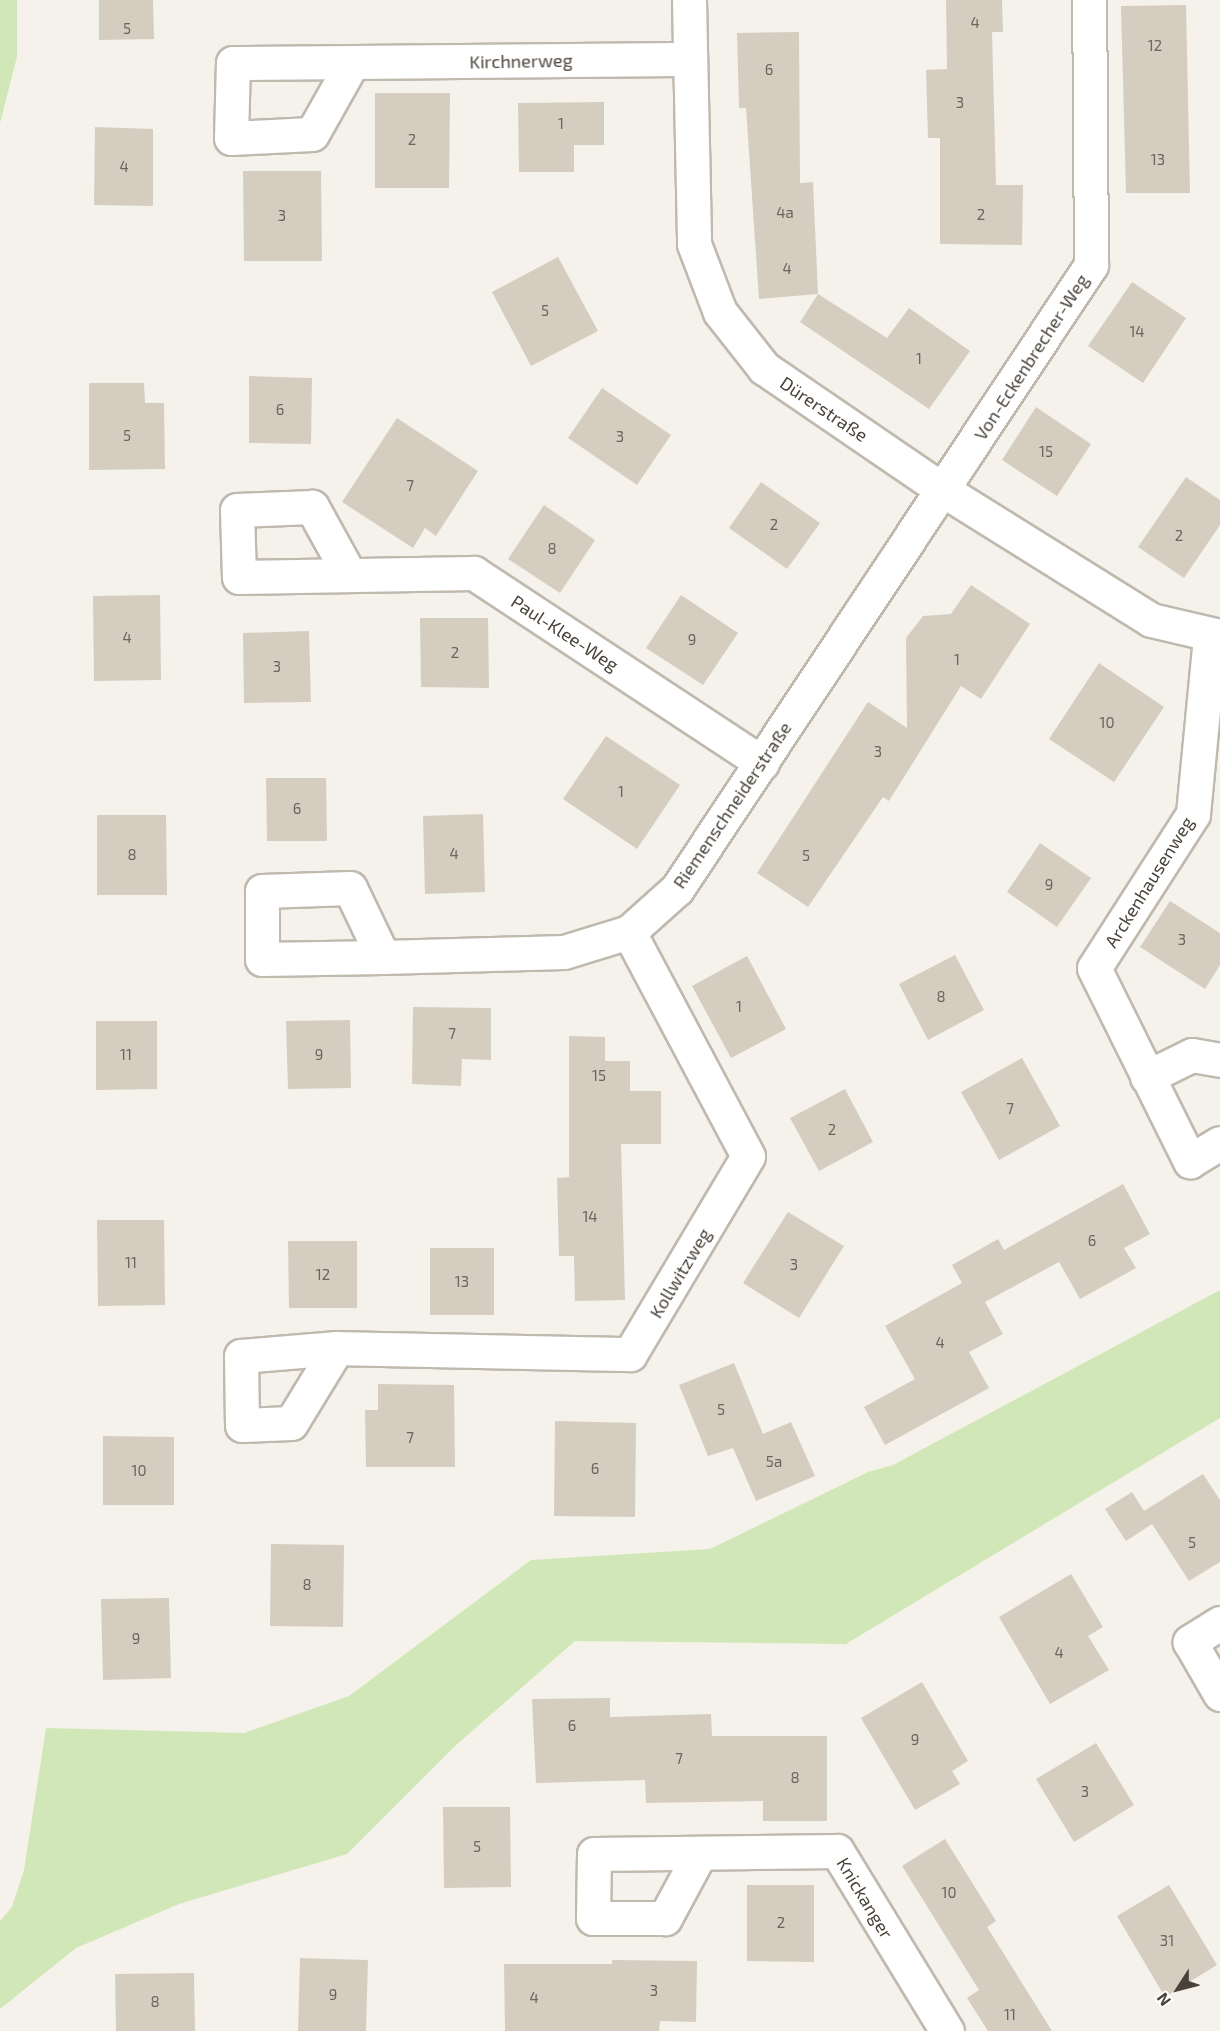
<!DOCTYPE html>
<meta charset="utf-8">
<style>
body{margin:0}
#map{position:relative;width:1220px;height:2031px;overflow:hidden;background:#f5f2eb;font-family:"Exo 2",sans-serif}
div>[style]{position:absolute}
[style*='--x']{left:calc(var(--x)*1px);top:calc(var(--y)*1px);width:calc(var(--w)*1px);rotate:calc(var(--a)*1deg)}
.green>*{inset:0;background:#d2e7b7}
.building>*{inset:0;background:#d6cdc1}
.roads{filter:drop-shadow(2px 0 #c0b9ae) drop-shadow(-2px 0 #c0b9ae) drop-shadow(0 2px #c0b9ae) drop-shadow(0 -2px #c0b9ae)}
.minor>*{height:33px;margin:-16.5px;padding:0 16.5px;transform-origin:16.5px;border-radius:16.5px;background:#fff}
span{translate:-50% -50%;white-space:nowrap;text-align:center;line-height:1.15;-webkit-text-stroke:5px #fff;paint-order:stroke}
.number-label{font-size:15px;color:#6c655b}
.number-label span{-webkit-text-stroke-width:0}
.street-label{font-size:18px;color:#494239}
.north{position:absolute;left:1148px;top:1959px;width:60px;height:60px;-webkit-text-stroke:4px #fff;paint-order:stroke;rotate:234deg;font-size:16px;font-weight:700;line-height:24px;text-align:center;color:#494239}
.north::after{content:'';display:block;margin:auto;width:21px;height:27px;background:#494239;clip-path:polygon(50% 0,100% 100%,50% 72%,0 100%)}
</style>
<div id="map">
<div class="green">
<i style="clip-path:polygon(0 0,17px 0,17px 57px,0 123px)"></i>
<i style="clip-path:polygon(1220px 1290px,1220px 1418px,846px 1644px,575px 1641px,454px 1747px,347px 1854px,179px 1904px,76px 1948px,0 2009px,0 1921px,12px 1907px,24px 1870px,46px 1728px,244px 1733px,349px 1696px,531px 1560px,710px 1549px,868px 1472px,893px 1465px)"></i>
</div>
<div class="building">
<i style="clip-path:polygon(99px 0,153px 0,154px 39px,99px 40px)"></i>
<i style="clip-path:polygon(946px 0,1002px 0,1003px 32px,992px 32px,996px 185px,1023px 185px,1022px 245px,940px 244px,940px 138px,928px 138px,926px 70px,947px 69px)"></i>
<i style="clip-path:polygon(1186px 5px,1190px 193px,1126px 193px,1121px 6px)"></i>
<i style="clip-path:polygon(799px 32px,800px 183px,813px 182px,818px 294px,759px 299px,746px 108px,739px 108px,737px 33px)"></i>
<i style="clip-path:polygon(375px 93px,450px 93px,449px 188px,375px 188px)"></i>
<i style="clip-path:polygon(604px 102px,604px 145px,574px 145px,574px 172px,519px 172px,518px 103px)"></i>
<i style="clip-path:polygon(95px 127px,153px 129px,153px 206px,94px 205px)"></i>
<i style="clip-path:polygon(243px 171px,321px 171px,322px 261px,244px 261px)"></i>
<i style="clip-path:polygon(558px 257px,598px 331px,531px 366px,492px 292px)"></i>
<i style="clip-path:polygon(1132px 282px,1186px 318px,1143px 383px,1088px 346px)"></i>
<i style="clip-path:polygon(818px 294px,887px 338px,909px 308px,970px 351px,929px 409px,800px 322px)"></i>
<i style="clip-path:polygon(249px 376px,312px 378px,311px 444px,249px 443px)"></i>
<i style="clip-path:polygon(89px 383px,144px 383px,145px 403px,164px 403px,165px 469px,89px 470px)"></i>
<i style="clip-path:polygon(602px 388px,671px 435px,637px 485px,568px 438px)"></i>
<i style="clip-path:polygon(1036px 407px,1091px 444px,1057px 496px,1002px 460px)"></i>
<i style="clip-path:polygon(397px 418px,478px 471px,436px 536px,425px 528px,413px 548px,342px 502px)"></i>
<i style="clip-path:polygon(1186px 477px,1220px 500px,1220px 525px,1184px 578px,1138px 547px)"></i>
<i style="clip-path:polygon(761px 482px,820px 523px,787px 569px,729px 528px)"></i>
<i style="clip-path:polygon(544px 505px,595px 540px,560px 593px,508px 559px)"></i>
<i style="clip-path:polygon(971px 585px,1030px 624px,981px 699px,961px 686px,889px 801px,883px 797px,808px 907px,757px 873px,868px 702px,907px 728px,906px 638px,923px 616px,951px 614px)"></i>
<i style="clip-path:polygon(160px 595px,161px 680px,94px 681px,93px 596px)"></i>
<i style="clip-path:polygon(681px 595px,738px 633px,703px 685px,646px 648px)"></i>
<i style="clip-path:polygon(420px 618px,488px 618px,489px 688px,421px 687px)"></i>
<i style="clip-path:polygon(309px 631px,311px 702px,244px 703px,243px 633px)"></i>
<i style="clip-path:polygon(1099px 663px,1164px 707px,1114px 782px,1049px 739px)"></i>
<i style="clip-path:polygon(606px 736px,680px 785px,637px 849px,563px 799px)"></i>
<i style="clip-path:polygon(266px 778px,326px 778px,327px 841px,267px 841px)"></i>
<i style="clip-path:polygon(483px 814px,485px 892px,425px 894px,423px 816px)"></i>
<i style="clip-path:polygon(97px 815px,166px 815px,167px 895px,97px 895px)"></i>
<i style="clip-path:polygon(1040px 843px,1091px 878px,1057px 927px,1007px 892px)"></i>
<i style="clip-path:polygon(1170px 901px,1220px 933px,1220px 965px,1205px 989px,1140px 947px)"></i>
<i style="clip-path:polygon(955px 955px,984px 1010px,928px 1040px,899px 984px)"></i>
<i style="clip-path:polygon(747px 956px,786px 1029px,731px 1058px,692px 986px)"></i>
<i style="clip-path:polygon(413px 1007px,491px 1008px,491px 1060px,462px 1059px,461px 1086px,412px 1084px)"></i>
<i style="clip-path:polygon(350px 1020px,351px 1088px,288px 1089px,286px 1021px)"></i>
<i style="clip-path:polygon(96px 1021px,157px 1021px,157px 1089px,96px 1090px)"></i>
<i style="clip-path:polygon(569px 1036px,605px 1037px,605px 1061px,630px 1061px,630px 1091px,661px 1091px,661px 1144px,621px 1144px,625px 1300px,575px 1301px,574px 1256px,559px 1256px,557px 1178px,569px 1177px)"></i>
<i style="clip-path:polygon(1022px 1058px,1060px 1126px,999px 1160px,961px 1092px)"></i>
<i style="clip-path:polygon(845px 1089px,873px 1142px,819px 1171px,790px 1118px)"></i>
<i style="clip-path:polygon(1123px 1184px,1150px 1234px,1124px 1248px,1136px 1268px,1080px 1299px,1059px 1262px,985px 1302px,1003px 1334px,969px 1352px,989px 1388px,885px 1445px,864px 1407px,915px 1379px,885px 1326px,962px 1283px,952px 1265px,998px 1239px,1004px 1250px)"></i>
<i style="clip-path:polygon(788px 1212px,844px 1246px,799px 1318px,743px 1283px)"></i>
<i style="clip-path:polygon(97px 1220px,164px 1220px,165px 1305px,98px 1306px)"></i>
<i style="clip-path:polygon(288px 1241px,357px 1241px,357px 1308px,289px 1308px)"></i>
<i style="clip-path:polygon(430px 1248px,494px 1248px,494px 1315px,430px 1315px)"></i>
<i style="clip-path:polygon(734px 1363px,763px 1434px,791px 1422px,815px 1476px,756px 1501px,733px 1448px,708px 1456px,679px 1385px)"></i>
<i style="clip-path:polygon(378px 1384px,454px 1385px,455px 1467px,366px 1467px,365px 1410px,378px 1410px)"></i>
<i style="clip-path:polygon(555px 1421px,636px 1423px,635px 1517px,554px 1516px)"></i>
<i style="clip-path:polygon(103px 1436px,174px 1437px,174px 1505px,103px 1505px)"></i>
<i style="clip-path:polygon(1203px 1474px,1220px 1500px,1220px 1562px,1189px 1581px,1152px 1524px,1126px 1541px,1105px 1509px,1132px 1492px,1144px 1511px)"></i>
<i style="clip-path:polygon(271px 1544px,344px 1545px,343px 1627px,270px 1626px)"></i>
<i style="clip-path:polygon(1071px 1574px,1103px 1627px,1088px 1636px,1109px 1670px,1050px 1704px,999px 1617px)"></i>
<i style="clip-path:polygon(169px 1598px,171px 1678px,103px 1680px,101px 1599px)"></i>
<i style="clip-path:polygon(922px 1682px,968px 1761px,952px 1771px,960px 1784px,915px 1810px,861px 1718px)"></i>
<i style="clip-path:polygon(610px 1698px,610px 1717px,711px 1714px,712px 1736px,827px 1736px,827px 1821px,763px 1821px,763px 1801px,646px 1803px,645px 1780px,536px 1783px,532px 1699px)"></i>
<i style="clip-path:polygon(1096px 1743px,1134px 1805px,1074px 1842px,1036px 1779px)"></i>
<i style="clip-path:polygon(443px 1807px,510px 1807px,511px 1887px,444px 1888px)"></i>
<i style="clip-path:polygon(945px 1839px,996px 1921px,987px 1927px,1052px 2031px,988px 2031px,967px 1998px,979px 1990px,902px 1866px)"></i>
<i style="clip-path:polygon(747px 1885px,814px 1885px,814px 1962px,747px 1961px)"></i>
<i style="clip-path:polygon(1169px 1885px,1217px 1965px,1165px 1997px,1117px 1916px)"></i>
<i style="clip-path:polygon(300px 1958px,368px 1960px,366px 2031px,298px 2031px)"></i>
<i style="clip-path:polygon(612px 1960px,697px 1961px,696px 2022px,660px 2021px,659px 2031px,505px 2031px,504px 1964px,612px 1964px)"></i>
<i style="clip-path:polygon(194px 1973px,195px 2031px,116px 2031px,115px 1974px)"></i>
</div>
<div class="roads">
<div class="minor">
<i style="--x:689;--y:0;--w:244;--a:88.8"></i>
<i style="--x:694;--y:244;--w:73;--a:69.1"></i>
<i style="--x:720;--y:312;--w:71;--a:51.8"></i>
<i style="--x:764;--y:368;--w:217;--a:34.3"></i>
<i style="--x:943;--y:490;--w:245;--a:32"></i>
<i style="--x:1151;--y:620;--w:71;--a:13.1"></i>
<i style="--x:352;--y:63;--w:81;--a:119.4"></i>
<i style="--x:312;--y:134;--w:81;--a:177.2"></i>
<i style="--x:231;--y:138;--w:75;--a:-88.5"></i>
<i style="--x:233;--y:63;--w:457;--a:-0.5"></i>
<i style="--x:349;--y:574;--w:77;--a:-118.9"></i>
<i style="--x:312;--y:507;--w:75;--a:177.7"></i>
<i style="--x:237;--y:510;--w:67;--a:88.3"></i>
<i style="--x:239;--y:577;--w:235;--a:-1"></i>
<i style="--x:474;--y:573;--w:345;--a:33.4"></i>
<i style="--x:1210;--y:637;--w:178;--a:95.5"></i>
<i style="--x:1193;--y:814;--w:183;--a:122.7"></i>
<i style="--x:1094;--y:968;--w:216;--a:63.6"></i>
<i style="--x:1190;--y:1161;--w:35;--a:-31"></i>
<i style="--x:383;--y:957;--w:76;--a:-115.6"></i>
<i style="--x:350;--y:888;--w:88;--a:178"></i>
<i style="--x:262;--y:891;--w:68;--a:90"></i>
<i style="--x:262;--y:959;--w:121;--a:-0.9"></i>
<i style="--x:383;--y:957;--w:181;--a:-1.6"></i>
<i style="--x:564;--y:952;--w:68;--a:-17.1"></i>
<i style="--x:629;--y:932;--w:64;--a:-41.9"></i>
<i style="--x:677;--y:889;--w:749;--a:-56.44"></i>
<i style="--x:1091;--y:265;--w:265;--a:-90.4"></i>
<i style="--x:1147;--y:1077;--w:50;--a:-26.1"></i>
<i style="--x:1192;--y:1055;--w:28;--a:10"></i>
<i style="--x:337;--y:1348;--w:88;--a:121.5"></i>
<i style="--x:291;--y:1423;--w:49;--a:177.7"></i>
<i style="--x:242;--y:1425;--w:69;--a:-90.8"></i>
<i style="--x:241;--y:1356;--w:96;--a:-4.8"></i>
<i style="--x:337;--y:1348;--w:293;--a:1.2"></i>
<i style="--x:630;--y:1354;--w:230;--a:-59.2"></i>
<i style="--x:748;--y:1156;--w:254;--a:-118"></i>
<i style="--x:1220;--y:1623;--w:36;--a:148"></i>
<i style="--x:1190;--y:1642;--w:60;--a:60"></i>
<i style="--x:699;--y:1855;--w:72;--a:118.4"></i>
<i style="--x:665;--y:1918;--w:72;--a:180"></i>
<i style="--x:593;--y:1918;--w:64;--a:-89.1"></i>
<i style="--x:594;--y:1854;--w:243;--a:-0.7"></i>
<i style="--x:837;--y:1851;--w:211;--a:58.6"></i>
</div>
</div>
<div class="number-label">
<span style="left:975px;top:23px">4</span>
<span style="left:127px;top:29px">5</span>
<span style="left:1155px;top:46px">12</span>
<span style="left:769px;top:70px">6</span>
<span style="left:960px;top:103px">3</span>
<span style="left:561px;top:124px">1</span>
<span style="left:412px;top:140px">2</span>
<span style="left:1158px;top:160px">13</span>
<span style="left:124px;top:167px">4</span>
<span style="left:785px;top:213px">4a</span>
<span style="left:981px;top:215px">2</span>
<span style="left:282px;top:216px">3</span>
<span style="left:787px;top:269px">4</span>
<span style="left:545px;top:311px">5</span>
<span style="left:1137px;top:332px">14</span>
<span style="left:919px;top:359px">1</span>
<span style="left:280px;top:410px">6</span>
<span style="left:127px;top:436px">5</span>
<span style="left:620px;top:437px">3</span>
<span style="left:1046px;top:452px">15</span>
<span style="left:410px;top:486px">7</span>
<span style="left:774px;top:525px">2</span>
<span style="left:1179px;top:536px">2</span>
<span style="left:552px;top:549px">8</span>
<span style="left:127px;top:638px">4</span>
<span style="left:692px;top:640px">9</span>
<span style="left:455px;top:653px">2</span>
<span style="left:957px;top:660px">1</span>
<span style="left:277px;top:667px">3</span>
<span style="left:1107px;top:723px">10</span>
<span style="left:878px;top:752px">3</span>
<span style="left:621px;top:792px">1</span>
<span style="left:297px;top:809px">6</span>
<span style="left:454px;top:854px">4</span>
<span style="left:132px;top:855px">8</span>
<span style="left:806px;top:856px">5</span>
<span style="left:1049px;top:885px">9</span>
<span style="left:1182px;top:940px">3</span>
<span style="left:941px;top:997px">8</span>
<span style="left:739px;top:1007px">1</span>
<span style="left:452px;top:1034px">7</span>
<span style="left:126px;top:1055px">11</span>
<span style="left:319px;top:1055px">9</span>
<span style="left:599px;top:1076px">15</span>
<span style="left:1010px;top:1109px">7</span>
<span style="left:832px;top:1130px">2</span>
<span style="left:590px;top:1217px">14</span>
<span style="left:1092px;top:1241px">6</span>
<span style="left:131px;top:1263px">11</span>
<span style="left:794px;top:1265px">3</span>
<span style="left:323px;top:1275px">12</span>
<span style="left:462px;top:1282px">13</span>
<span style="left:940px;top:1343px">4</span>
<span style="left:721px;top:1410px">5</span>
<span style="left:410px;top:1438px">7</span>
<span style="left:774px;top:1462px">5a</span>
<span style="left:595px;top:1469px">6</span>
<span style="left:139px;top:1471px">10</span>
<span style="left:1192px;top:1543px">5</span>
<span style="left:307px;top:1585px">8</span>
<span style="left:136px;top:1639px">9</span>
<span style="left:1059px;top:1653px">4</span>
<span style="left:572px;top:1726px">6</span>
<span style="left:915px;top:1740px">9</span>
<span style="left:679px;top:1759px">7</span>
<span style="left:795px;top:1778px">8</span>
<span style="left:1085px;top:1792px">3</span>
<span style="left:477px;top:1847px">5</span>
<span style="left:949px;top:1893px">10</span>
<span style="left:781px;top:1923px">2</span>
<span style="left:1167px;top:1941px">31</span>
<span style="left:654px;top:1991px">3</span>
<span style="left:333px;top:1995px">9</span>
<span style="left:534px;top:1998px">4</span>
<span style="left:155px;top:2002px">8</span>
<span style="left:1010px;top:2015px">11</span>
</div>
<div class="street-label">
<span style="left:521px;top:61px;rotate:-1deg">Kirchnerweg</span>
<span style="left:1031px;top:357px;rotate:-57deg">Von-Eckenbrecher-Weg</span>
<span style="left:824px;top:409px;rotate:34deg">Dürerstraße</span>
<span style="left:565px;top:633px;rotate:33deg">Paul-Klee-Weg</span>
<span style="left:732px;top:805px;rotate:-56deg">Riemenschneiderstraße</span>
<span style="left:1149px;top:882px;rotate:-58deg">Arckenhausenweg</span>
<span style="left:680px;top:1273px;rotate:-59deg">Kollwitzweg</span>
<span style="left:865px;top:1898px;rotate:59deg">Knickanger</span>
</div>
<div class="north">N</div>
</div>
